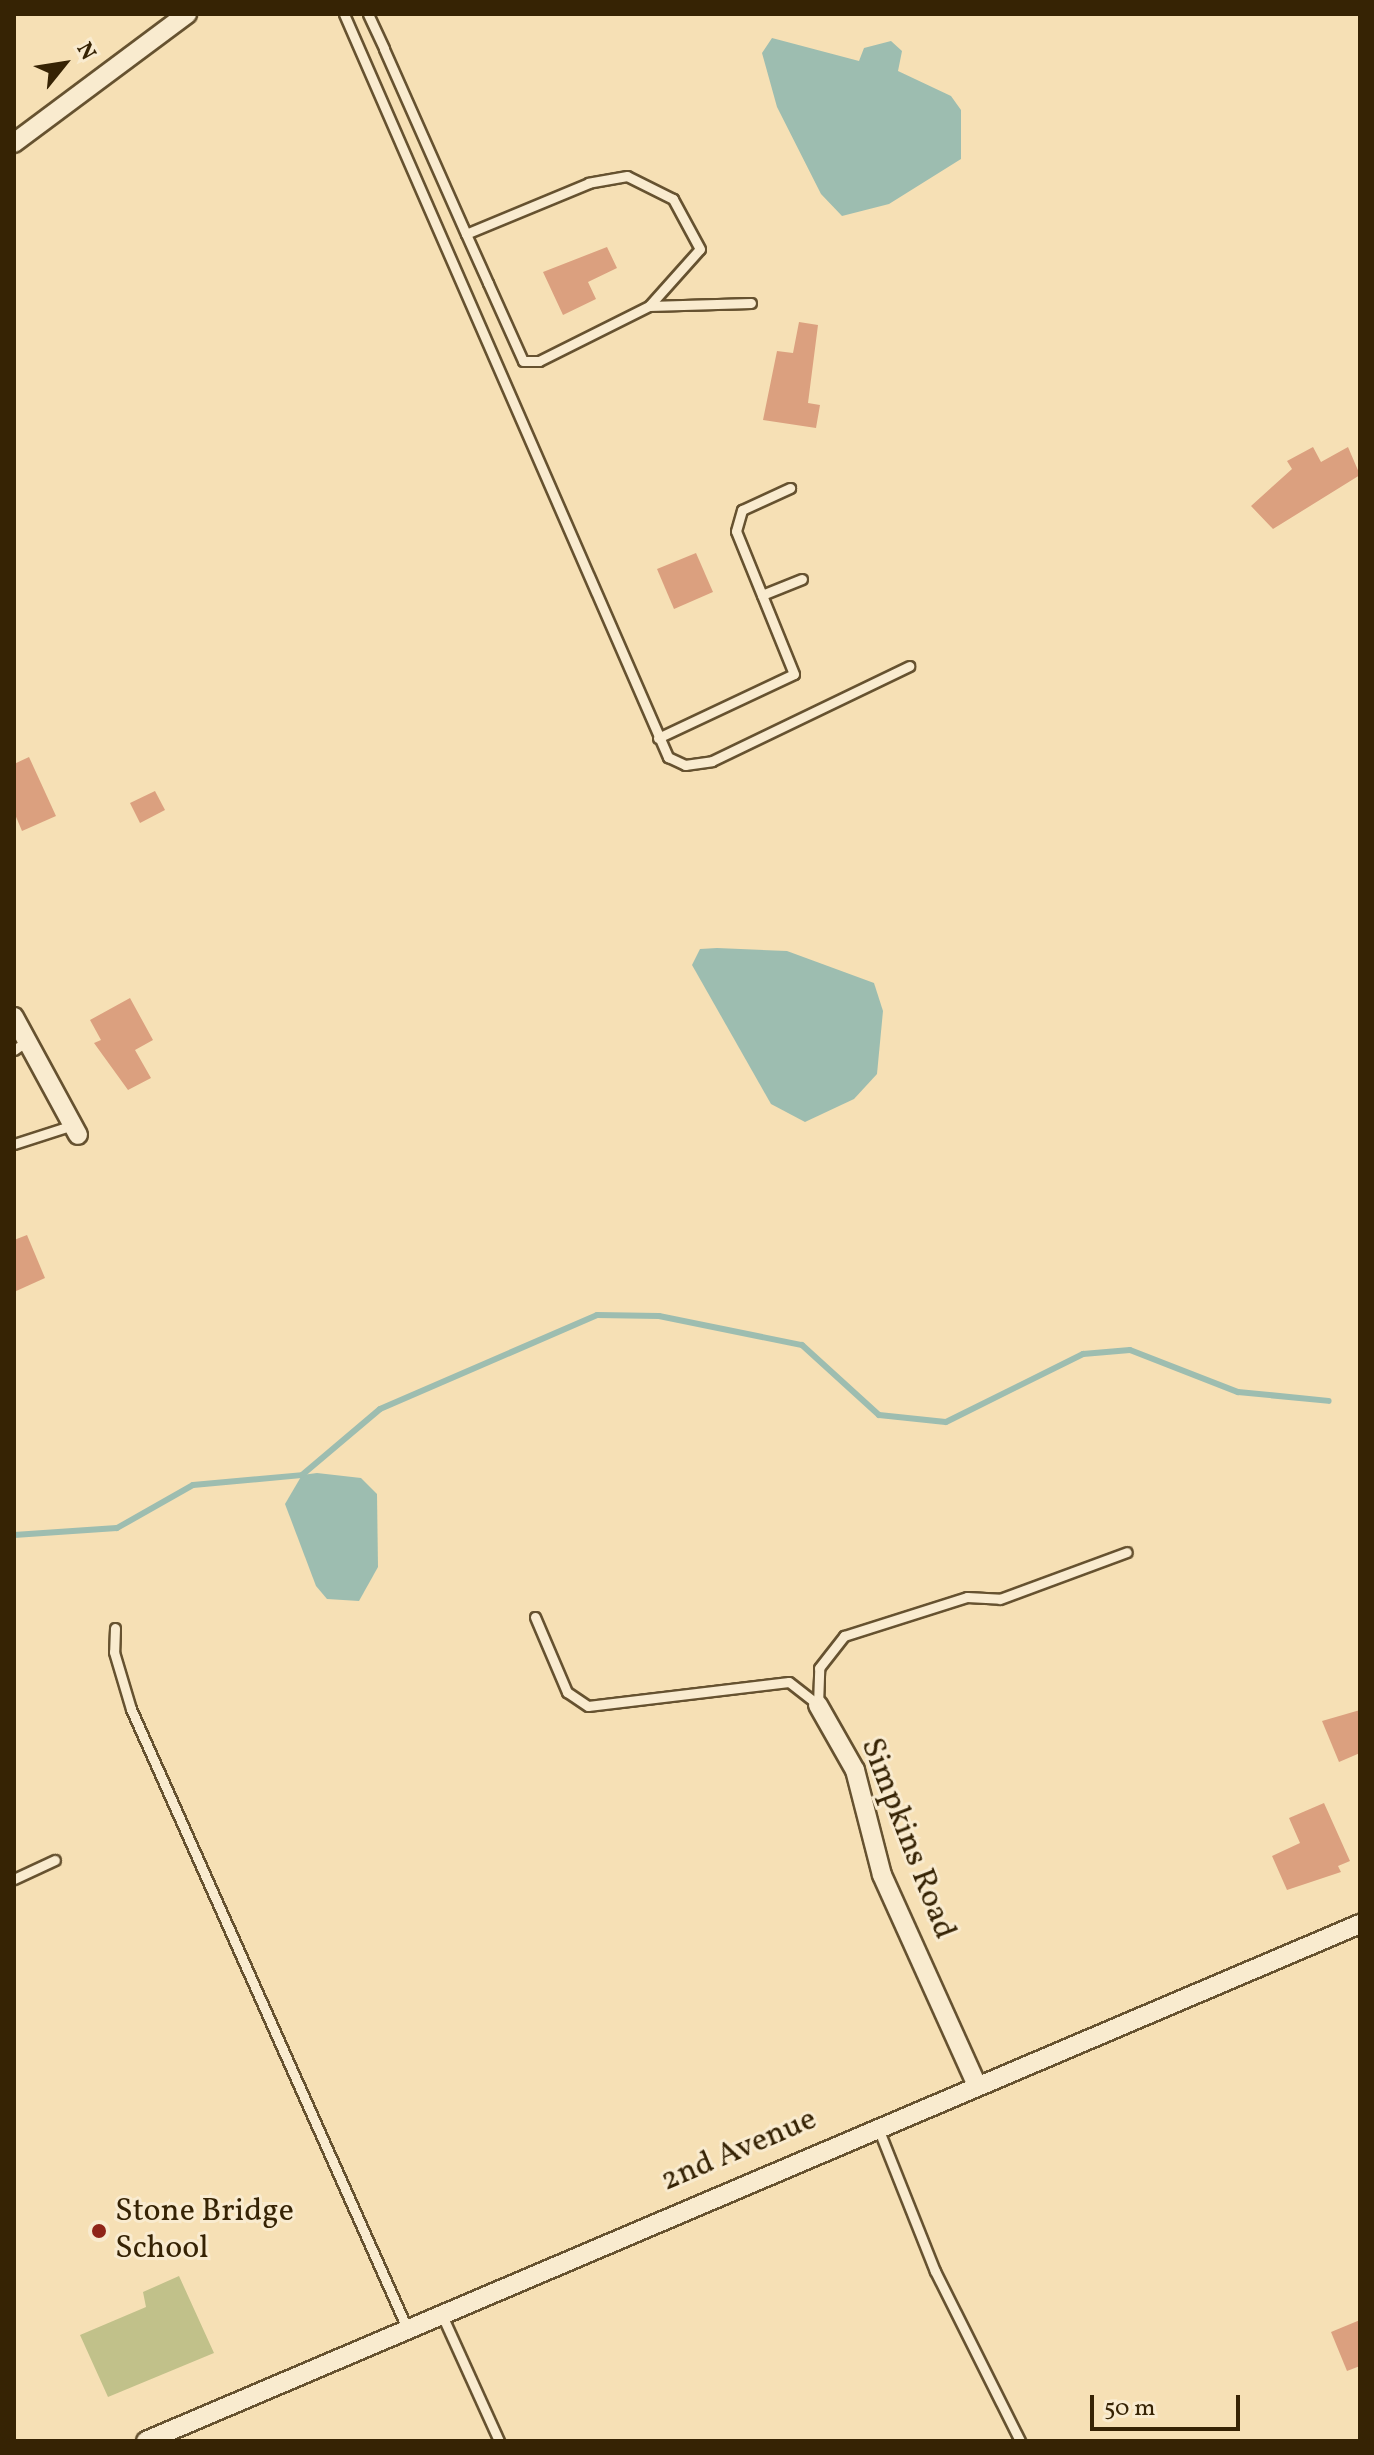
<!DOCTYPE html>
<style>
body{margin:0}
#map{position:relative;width:1374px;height:2455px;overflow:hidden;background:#f6e0b5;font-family:Vollkorn,serif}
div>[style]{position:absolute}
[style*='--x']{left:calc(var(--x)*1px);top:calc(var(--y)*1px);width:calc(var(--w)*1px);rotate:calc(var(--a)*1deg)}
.green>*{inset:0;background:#c1c18a}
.water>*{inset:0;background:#9dbdb0}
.stream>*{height:6px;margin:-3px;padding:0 3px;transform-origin:3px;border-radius:3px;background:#9dbdb0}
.building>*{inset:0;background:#dba07f}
.roads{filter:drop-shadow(2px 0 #665230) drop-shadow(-2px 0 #665230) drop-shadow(0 2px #665230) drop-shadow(0 -2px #665230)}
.lane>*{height:9px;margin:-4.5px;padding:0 4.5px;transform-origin:4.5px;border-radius:4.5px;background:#f9ebcf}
.street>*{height:18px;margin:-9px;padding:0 9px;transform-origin:9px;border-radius:9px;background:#f9ebcf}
.dots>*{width:22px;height:22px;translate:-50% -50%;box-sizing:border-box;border:4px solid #f9ebcf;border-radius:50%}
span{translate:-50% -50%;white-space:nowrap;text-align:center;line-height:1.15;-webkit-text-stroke:6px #f9ebcf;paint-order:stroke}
.street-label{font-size:32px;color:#362304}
.poi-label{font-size:32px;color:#362304}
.left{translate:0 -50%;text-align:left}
.frame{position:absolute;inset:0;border:16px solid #362304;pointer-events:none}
.north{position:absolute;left:24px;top:24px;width:80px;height:80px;-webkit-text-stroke:6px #f9ebcf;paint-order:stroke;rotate:60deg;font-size:22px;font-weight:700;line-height:32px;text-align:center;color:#362304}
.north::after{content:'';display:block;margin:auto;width:28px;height:36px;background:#362304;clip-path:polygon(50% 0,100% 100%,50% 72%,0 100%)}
.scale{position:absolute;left:1090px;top:2395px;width:150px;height:36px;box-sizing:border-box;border:4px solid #362304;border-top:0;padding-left:10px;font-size:24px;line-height:28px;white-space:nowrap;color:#362304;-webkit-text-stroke:6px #f9ebcf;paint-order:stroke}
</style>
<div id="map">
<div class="green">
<i style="clip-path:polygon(179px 2276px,214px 2353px,108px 2397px,80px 2335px,146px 2307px,143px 2292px)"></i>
</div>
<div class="water">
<i style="clip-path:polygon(772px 38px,859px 61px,864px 48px,891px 41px,902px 51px,898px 71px,951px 96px,961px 110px,961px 159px,889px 204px,842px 216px,821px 194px,777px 107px,762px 53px)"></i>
<i style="clip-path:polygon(717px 948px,787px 951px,874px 983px,883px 1011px,877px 1074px,854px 1099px,805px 1122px,771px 1104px,692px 965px,700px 949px)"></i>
<i style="clip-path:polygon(317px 1473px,361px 1478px,377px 1494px,378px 1567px,359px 1601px,327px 1599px,316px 1586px,285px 1504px,302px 1475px)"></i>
</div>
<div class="stream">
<i style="--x:14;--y:1535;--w:103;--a:-3.9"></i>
<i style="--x:117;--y:1528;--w:87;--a:-29.5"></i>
<i style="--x:193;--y:1485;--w:109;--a:-5.2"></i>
<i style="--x:302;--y:1475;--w:102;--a:-40.2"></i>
<i style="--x:380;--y:1409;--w:236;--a:-23.4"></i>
<i style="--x:597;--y:1315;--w:62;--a:0.9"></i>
<i style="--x:659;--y:1316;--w:146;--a:11.5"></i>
<i style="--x:802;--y:1345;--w:104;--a:42.3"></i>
<i style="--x:879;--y:1415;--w:67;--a:6"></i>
<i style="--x:946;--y:1422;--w:153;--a:-26.4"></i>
<i style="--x:1083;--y:1354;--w:47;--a:-4.9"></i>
<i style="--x:1130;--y:1350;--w:116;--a:21.3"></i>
<i style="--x:1238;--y:1392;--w:91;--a:5.6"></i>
</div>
<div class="building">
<i style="clip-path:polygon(607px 247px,617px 268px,588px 282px,596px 299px,563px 315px,543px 272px)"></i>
<i style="clip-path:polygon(799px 322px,818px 325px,808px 403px,820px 405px,816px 428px,763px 420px,777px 351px,793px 353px)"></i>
<i style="clip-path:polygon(1313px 447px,1321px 462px,1348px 447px,1360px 475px,1273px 529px,1251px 506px,1292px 469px,1287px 461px)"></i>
<i style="clip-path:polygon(696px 553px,713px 592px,674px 609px,657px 569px)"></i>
<i style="clip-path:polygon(29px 757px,56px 816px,22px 831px,14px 812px,14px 764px)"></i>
<i style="clip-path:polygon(155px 791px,165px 810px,140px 823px,130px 803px)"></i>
<i style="clip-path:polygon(130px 998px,153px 1040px,135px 1050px,151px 1078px,128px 1090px,94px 1043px,101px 1040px,90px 1020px)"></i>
<i style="clip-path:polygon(27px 1235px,45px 1278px,14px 1292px,14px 1240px)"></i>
<i style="clip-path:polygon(1360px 1710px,1360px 1753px,1339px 1762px,1322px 1721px)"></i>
<i style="clip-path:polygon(1324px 1803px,1350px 1861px,1338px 1866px,1341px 1872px,1287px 1890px,1272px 1856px,1300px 1843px,1289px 1818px)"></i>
<i style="clip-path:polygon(1360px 2320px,1360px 2366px,1347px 2371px,1331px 2332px)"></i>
</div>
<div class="roads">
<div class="lane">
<i style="--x:344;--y:14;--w:811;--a:66.44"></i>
<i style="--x:668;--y:757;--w:19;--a:25"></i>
<i style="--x:685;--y:765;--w:27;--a:-8"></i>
<i style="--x:712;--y:761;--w:219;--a:-25.7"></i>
<i style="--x:368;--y:14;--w:38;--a:65"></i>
<i style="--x:384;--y:49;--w:202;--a:66.1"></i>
<i style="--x:466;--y:234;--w:54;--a:65.8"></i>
<i style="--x:488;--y:283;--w:85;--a:65.8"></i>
<i style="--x:523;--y:361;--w:16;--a:0"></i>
<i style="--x:539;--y:361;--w:123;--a:-26.6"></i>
<i style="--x:649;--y:306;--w:76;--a:-48.2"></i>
<i style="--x:700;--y:249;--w:57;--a:-118.4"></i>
<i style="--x:673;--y:199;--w:51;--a:-153.4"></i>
<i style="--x:627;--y:176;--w:39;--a:170"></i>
<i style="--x:589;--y:183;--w:133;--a:157.5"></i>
<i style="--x:649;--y:306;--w:102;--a:-1.7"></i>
<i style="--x:762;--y:595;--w:43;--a:-21.8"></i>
<i style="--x:658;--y:738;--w:150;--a:-25.2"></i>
<i style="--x:794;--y:674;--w:154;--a:-112.1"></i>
<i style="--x:736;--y:531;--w:22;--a:-74"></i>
<i style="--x:742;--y:510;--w:53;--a:-24.6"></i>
<i style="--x:14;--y:1050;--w:16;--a:-35"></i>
<i style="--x:14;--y:1144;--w:62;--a:-17.9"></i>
<i style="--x:535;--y:1617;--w:82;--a:66.9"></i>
<i style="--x:567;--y:1692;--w:25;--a:34"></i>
<i style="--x:588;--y:1706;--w:202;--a:-6.8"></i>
<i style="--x:789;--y:1682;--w:37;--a:38"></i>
<i style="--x:115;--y:1628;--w:24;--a:92"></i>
<i style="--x:114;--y:1652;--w:59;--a:73.4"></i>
<i style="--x:131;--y:1709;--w:678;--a:65.97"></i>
<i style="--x:818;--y:1705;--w:37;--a:-88"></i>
<i style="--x:819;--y:1668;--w:41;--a:-52"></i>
<i style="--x:844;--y:1636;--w:129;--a:-17.6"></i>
<i style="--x:967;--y:1597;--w:33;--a:3"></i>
<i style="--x:1000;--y:1599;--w:135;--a:-20.3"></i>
<i style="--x:14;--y:1879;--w:45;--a:-24.9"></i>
<i style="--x:878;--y:2128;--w:154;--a:68.3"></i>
<i style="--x:935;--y:2271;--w:190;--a:63.4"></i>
<i style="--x:441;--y:2313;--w:141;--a:65.6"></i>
</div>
<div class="street">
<i style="--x:14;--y:143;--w:216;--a:-36.7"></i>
<i style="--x:14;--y:1017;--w:134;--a:61.5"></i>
<i style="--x:818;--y:1705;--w:75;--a:60.4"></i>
<i style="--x:855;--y:1770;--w:108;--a:75.6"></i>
<i style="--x:882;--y:1875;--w:228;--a:65.7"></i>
<i style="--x:146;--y:2441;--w:1320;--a:-23.07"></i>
</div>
</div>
<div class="dots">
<i style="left:99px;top:2231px;background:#8f2418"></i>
</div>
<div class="street-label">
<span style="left:907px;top:1839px;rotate:69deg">Simpkins Road</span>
<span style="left:739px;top:2151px;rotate:-23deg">2nd Avenue</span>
</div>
<div class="poi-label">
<span class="left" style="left:115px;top:2231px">Stone Bridge<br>School</span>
</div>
<div class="frame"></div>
<div class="north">N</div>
<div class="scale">50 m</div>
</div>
